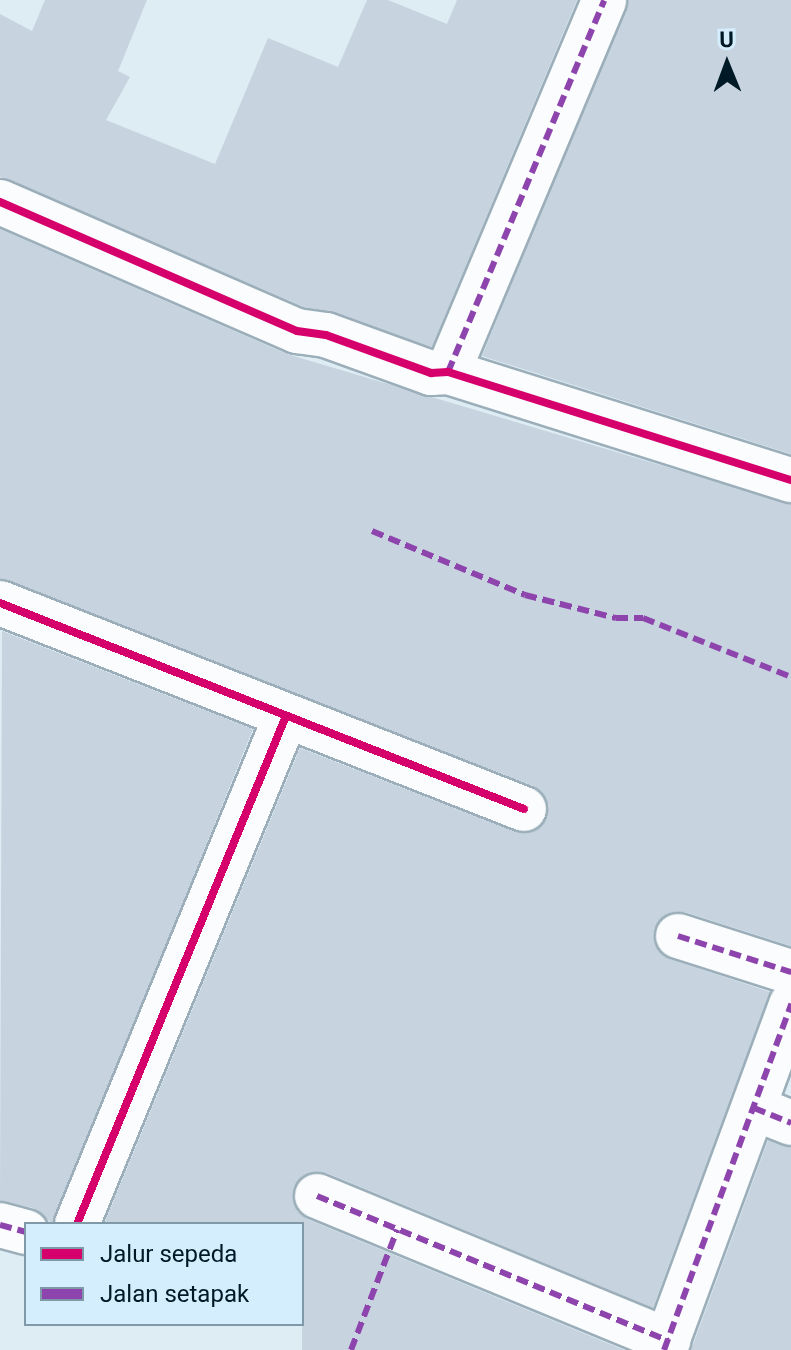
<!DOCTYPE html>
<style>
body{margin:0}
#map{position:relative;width:791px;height:1350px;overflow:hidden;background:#deecf4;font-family:Roboto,sans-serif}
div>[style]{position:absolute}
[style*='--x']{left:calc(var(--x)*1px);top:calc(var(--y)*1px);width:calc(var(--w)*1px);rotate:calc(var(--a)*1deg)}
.building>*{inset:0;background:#c7d4df}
.roads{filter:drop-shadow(2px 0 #9baeb9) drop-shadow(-2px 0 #9baeb9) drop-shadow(0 2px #9baeb9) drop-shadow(0 -2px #9baeb9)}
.minor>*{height:44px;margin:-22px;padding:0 22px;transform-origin:22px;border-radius:22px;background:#fafcfd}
.quiet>*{height:6px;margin-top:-3px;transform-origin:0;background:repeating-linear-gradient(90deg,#8e44ad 0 12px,transparent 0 18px)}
.cycleway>*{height:8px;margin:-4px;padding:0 4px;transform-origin:4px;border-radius:4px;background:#d6006c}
span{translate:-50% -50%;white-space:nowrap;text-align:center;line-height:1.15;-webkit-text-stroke:7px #d4eefe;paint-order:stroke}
.legend{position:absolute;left:24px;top:1222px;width:280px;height:104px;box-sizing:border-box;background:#d4eefe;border:2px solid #7f99a8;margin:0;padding:10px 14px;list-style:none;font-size:24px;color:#001927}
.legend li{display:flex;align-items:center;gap:16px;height:40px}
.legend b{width:40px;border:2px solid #7f99a8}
.north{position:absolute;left:687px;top:24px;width:80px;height:80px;-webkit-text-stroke:6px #d4eefe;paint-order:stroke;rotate:359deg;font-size:22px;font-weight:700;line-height:32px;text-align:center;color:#001927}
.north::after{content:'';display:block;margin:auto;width:28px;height:36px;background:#001927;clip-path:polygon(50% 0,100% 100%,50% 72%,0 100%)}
</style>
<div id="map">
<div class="building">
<i style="clip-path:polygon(45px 0,147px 0,118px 71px,130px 77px,106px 120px,215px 164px,268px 38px,338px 67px,367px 0,388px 0,447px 24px,457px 0,577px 0,432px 347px,304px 307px,0 177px,0 14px,32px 31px)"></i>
<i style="clip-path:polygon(628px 0,791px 0,791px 454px,482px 356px)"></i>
<i style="clip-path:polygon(0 229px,287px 354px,791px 504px,791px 946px,685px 912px,672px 912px,655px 928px,654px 942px,670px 959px,770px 992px,653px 1308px,327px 1173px,302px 1176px,294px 1187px,297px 1211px,307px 1219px,624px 1350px,302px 1350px,302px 1224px,104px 1224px,300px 748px,516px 832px,540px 828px,549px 806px,533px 786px,0 579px)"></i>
<i style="clip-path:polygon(2px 631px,253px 729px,53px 1224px,33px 1208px,0 1201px)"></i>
<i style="clip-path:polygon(768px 1140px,791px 1147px,791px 1350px,691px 1350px)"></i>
</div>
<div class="roads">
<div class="minor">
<i style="--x:0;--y:202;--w:324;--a:23.5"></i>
<i style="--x:297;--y:331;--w:29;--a:8"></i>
<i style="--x:326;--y:335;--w:112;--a:19.9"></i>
<i style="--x:431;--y:373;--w:17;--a:-3"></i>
<i style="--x:448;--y:372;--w:360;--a:17.5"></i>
<i style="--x:448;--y:372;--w:403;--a:-67.2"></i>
<i style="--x:0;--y:603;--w:563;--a:21.46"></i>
<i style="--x:678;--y:936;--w:119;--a:17.7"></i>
<i style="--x:754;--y:1108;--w:40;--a:22"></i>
<i style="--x:317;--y:1196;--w:380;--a:22.4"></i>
<i style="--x:77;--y:1224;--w:549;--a:-67.64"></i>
<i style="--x:0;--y:1225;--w:27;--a:15"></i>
<i style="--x:664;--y:1350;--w:369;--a:-69.8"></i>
</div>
</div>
<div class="quiet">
<i style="--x:448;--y:372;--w:403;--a:-67.2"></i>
<i style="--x:372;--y:531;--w:166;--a:22.7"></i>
<i style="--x:525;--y:595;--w:94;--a:14.2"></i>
<i style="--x:616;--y:618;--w:27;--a:0"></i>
<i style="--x:643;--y:618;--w:159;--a:21.7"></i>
<i style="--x:678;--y:936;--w:119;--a:17.7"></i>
<i style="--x:754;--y:1108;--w:40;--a:22"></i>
<i style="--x:317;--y:1196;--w:380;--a:22.4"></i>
<i style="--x:0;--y:1225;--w:27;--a:15"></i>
<i style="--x:351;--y:1350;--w:129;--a:-69"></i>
<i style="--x:664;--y:1350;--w:369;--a:-69.8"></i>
</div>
<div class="cycleway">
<i style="--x:0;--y:202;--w:324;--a:23.5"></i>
<i style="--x:297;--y:331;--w:29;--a:8"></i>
<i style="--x:326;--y:335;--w:112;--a:19.9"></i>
<i style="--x:431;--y:373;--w:17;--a:-3"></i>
<i style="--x:448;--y:372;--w:360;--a:17.5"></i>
<i style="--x:0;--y:603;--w:563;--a:21.46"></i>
<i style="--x:77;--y:1224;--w:549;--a:-67.64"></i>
</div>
<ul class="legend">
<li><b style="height:10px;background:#d6006c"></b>Jalur sepeda</li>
<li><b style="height:10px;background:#8e44ad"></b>Jalan setapak</li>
</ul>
<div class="north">U</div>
</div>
